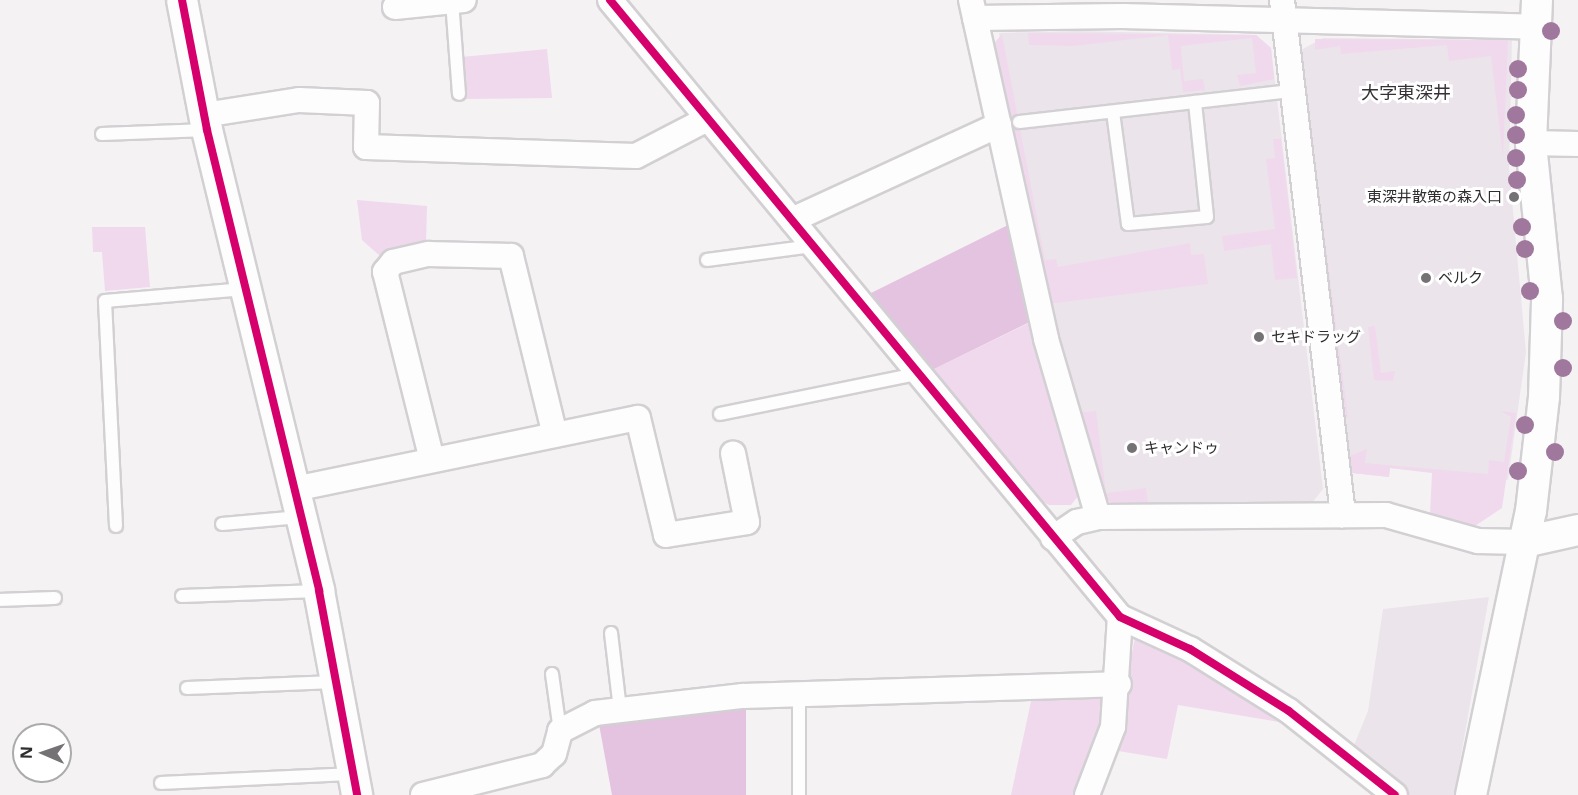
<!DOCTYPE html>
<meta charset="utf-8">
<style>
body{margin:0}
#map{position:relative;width:1578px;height:795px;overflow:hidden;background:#f5f2f4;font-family:"Noto Sans","Noto Sans JP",sans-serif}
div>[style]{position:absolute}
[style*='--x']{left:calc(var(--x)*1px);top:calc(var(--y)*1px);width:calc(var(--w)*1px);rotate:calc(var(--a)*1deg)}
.built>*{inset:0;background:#ece4eb}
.green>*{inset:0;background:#f0d9ed}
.forest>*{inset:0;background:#e4c3e1}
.roads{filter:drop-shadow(2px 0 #d2d0d2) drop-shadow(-2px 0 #d2d0d2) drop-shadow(0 2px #d2d0d2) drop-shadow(0 -2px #d2d0d2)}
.service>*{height:12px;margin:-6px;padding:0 6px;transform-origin:6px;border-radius:6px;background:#fefdfd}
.minor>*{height:24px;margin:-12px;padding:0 12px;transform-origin:12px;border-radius:12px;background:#fefdfd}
.tertiary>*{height:30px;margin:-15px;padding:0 15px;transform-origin:15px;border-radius:15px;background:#fefdfd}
.cycleway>*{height:8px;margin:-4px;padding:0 4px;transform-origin:4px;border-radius:4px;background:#d6006c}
.trees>*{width:18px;height:18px;margin:-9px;border-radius:50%;background:#a0789e}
.dots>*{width:16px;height:16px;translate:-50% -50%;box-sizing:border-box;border:3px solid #fff;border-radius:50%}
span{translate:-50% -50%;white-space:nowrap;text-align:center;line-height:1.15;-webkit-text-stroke:6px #fff;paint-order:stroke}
.poi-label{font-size:15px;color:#2f2d2f}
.right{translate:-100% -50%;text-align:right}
.left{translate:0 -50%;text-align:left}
.quarter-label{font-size:18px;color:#353134}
.north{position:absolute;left:12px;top:723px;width:60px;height:60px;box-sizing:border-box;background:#fff;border:2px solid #acabac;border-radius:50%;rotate:272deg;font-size:16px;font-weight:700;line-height:24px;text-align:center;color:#2f2d2f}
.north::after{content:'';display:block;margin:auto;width:21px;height:27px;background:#747274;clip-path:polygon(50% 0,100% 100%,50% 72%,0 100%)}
</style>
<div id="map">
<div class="built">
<i style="clip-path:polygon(1077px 31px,1256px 35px,1271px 48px,1323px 489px,1312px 503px,1113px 505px,1098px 491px,1055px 340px,999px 33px)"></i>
<i style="clip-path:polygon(1323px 38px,1512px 40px,1509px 167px,1526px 352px,1508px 480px,1390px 468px,1389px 477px,1352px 473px,1301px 50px)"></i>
<i style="clip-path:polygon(1489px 597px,1454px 795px,1408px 795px,1352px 750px,1368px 711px,1383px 609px)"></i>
</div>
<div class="green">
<i style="clip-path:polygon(1028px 33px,1256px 35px,1271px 48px,1274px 79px,1240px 86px,1237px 75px,1256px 73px,1252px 38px,1181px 46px,1184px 81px,1203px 79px,1205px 90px,1183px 92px,1180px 69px,1172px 70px,1168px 35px,1074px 46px,1029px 45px)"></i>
<i style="clip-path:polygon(1002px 34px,1045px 260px,1056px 259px,1058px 267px,1190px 243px,1191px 255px,1204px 254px,1208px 284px,1047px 304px,990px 48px)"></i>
<i style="clip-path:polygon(1315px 39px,1508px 40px,1503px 157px,1491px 56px,1449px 61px,1447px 45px,1341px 54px,1340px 46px,1315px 50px)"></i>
<i style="clip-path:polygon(547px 49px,552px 98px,465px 99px,461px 57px)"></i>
<i style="clip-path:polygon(1273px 139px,1281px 139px,1297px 278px,1275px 280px,1271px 244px,1224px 251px,1222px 236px,1275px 229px,1266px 159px,1275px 158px)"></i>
<i style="clip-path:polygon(1316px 171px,1348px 417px,1400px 415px,1346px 417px)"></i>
<i style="clip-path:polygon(357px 200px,427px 206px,426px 244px,380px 256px,362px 240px)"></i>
<i style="clip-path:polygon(92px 227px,145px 227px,150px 287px,105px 291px,102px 252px,93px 252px)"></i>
<i style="clip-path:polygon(1035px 320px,1082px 491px,1071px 505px,1049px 505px,1033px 497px,930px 371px)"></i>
<i style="clip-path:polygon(1375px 326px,1381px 373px,1395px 371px,1393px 381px,1374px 380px,1368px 327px)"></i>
<i style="clip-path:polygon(1096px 411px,1106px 493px,1146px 488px,1148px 504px,1113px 505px,1098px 491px,1076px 413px)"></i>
<i style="clip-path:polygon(1500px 411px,1516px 413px,1502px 508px,1472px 528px,1430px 515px,1432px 473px,1390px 468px,1389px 477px,1352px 473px,1350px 456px,1367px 449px,1365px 463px,1488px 474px,1489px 460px,1504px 462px,1511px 417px)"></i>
<i style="clip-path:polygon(1136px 633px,1288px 717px,1285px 723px,1178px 705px,1167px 759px,1112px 750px)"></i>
<i style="clip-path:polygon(1103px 691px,1111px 702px,1078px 795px,1011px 795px,1033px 692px)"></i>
</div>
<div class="forest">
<i style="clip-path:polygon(1016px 221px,1038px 318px,930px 371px,867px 295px)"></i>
<i style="clip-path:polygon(746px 703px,746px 795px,612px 795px,598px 719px)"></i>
</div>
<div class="roads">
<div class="service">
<i style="--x:452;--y:1;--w:93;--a:85.7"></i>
<i style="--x:1113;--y:112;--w:113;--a:82.4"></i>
<i style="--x:1128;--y:224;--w:79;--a:-5.1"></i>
<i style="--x:1207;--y:217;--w:116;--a:-96"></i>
<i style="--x:1019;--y:122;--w:274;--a:-6.5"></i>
<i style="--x:102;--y:134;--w:105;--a:-2.2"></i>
<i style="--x:707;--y:260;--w:106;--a:-7.6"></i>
<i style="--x:720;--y:414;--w:200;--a:-11.5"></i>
<i style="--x:222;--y:524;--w:78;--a:-5.1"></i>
<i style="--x:116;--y:526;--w:225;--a:-92.8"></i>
<i style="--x:105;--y:301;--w:140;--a:-4.9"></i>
<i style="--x:182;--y:596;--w:136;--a:-2.1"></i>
<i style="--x:0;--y:600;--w:55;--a:-2.1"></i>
<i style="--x:611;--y:633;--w:78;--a:83.3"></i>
<i style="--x:552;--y:674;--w:58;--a:82"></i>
<i style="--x:187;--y:688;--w:148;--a:-2.3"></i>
<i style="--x:799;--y:698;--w:97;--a:90"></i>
<i style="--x:161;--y:783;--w:193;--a:-2.7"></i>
</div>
<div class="minor">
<i style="--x:610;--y:0;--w:800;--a:50.42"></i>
<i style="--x:1120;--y:617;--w:77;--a:24.6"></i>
<i style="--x:1190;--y:649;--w:117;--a:32.1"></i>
<i style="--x:1289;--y:711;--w:135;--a:38.4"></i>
<i style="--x:971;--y:0;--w:347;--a:77.5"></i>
<i style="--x:1046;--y:339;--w:185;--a:73.7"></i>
<i style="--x:1282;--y:0;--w:519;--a:83.24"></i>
<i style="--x:395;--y:7;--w:69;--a:-5.8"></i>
<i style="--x:975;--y:18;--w:149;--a:-0.8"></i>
<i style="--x:1124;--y:16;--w:411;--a:1.5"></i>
<i style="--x:204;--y:115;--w:96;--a:-9"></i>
<i style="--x:299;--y:100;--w:68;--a:2.5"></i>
<i style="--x:367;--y:103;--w:44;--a:91.3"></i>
<i style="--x:366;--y:147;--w:270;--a:1.9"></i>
<i style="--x:636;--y:156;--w:80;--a:-27.5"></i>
<i style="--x:1531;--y:143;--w:47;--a:1.2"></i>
<i style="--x:792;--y:220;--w:228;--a:-24.7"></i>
<i style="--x:432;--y:460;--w:194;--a:-104"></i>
<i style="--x:385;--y:272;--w:13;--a:-51"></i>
<i style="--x:393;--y:262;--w:37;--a:-13"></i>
<i style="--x:429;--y:254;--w:82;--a:1.4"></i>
<i style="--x:511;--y:256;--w:184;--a:76.2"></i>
<i style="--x:294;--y:489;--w:351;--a:-11.7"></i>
<i style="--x:638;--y:418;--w:120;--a:76.5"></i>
<i style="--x:666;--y:535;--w:82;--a:-9.1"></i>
<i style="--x:747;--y:522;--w:70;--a:-101.5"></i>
<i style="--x:1053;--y:538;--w:29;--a:-34"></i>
<i style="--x:1077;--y:522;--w:22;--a:-13"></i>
<i style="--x:1098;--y:517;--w:288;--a:-0.4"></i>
<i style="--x:1386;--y:515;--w:96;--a:15.8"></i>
<i style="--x:1478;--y:541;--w:46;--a:1.2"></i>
<i style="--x:423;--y:795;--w:123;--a:-14.1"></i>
<i style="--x:542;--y:765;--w:16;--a:-43"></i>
<i style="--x:554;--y:754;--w:24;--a:-75"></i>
<i style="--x:560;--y:731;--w:39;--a:-27"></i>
<i style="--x:595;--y:713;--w:149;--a:-6.6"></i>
<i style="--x:743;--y:696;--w:376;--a:-1.8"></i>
<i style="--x:1087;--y:795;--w:73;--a:-69.1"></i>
<i style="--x:1113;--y:727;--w:110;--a:-86.4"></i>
</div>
<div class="tertiary">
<i style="--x:182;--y:0;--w:132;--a:79.1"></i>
<i style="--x:207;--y:130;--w:474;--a:76.3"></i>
<i style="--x:319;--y:591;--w:208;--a:79.4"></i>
<i style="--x:1524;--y:542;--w:55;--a:-12.5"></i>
<i style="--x:1471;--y:795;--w:290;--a:-78.1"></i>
<i style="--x:1531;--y:511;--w:115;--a:-83.5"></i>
<i style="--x:1544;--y:397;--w:98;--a:-88.2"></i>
<i style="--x:1547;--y:299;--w:157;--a:-95.9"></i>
<i style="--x:1531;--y:143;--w:143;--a:-87.6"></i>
</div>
</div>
<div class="cycleway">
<i style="--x:182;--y:0;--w:132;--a:79.1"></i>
<i style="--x:207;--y:130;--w:474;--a:76.3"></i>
<i style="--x:319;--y:591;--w:208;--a:79.4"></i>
<i style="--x:610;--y:0;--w:800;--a:50.42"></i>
<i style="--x:1120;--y:617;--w:77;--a:24.6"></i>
<i style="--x:1190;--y:649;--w:117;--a:32.1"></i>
<i style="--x:1289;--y:711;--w:135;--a:38.4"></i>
</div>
<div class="trees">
<i style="left:1551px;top:31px"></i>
<i style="left:1518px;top:69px"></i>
<i style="left:1518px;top:90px"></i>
<i style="left:1516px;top:115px"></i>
<i style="left:1516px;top:135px"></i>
<i style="left:1516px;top:158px"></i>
<i style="left:1517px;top:180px"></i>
<i style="left:1522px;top:227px"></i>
<i style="left:1525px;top:249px"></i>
<i style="left:1530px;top:291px"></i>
<i style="left:1563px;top:321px"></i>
<i style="left:1563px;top:368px"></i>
<i style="left:1525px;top:425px"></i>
<i style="left:1555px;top:452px"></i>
<i style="left:1518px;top:471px"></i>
</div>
<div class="dots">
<i style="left:1514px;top:197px;background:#747274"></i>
<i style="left:1426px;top:278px;background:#747274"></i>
<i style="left:1259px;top:337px;background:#747274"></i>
<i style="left:1132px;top:448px;background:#747274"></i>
</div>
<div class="poi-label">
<span class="right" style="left:1502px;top:197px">東深井散策の森入口</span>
<span class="left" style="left:1438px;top:278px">ベルク</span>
<span class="left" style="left:1271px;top:337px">セキドラッグ</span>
<span class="left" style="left:1144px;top:448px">キャンドゥ</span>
</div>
<div class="quarter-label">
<span style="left:1406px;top:92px">大字東深井</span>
</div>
<div class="north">N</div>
</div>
